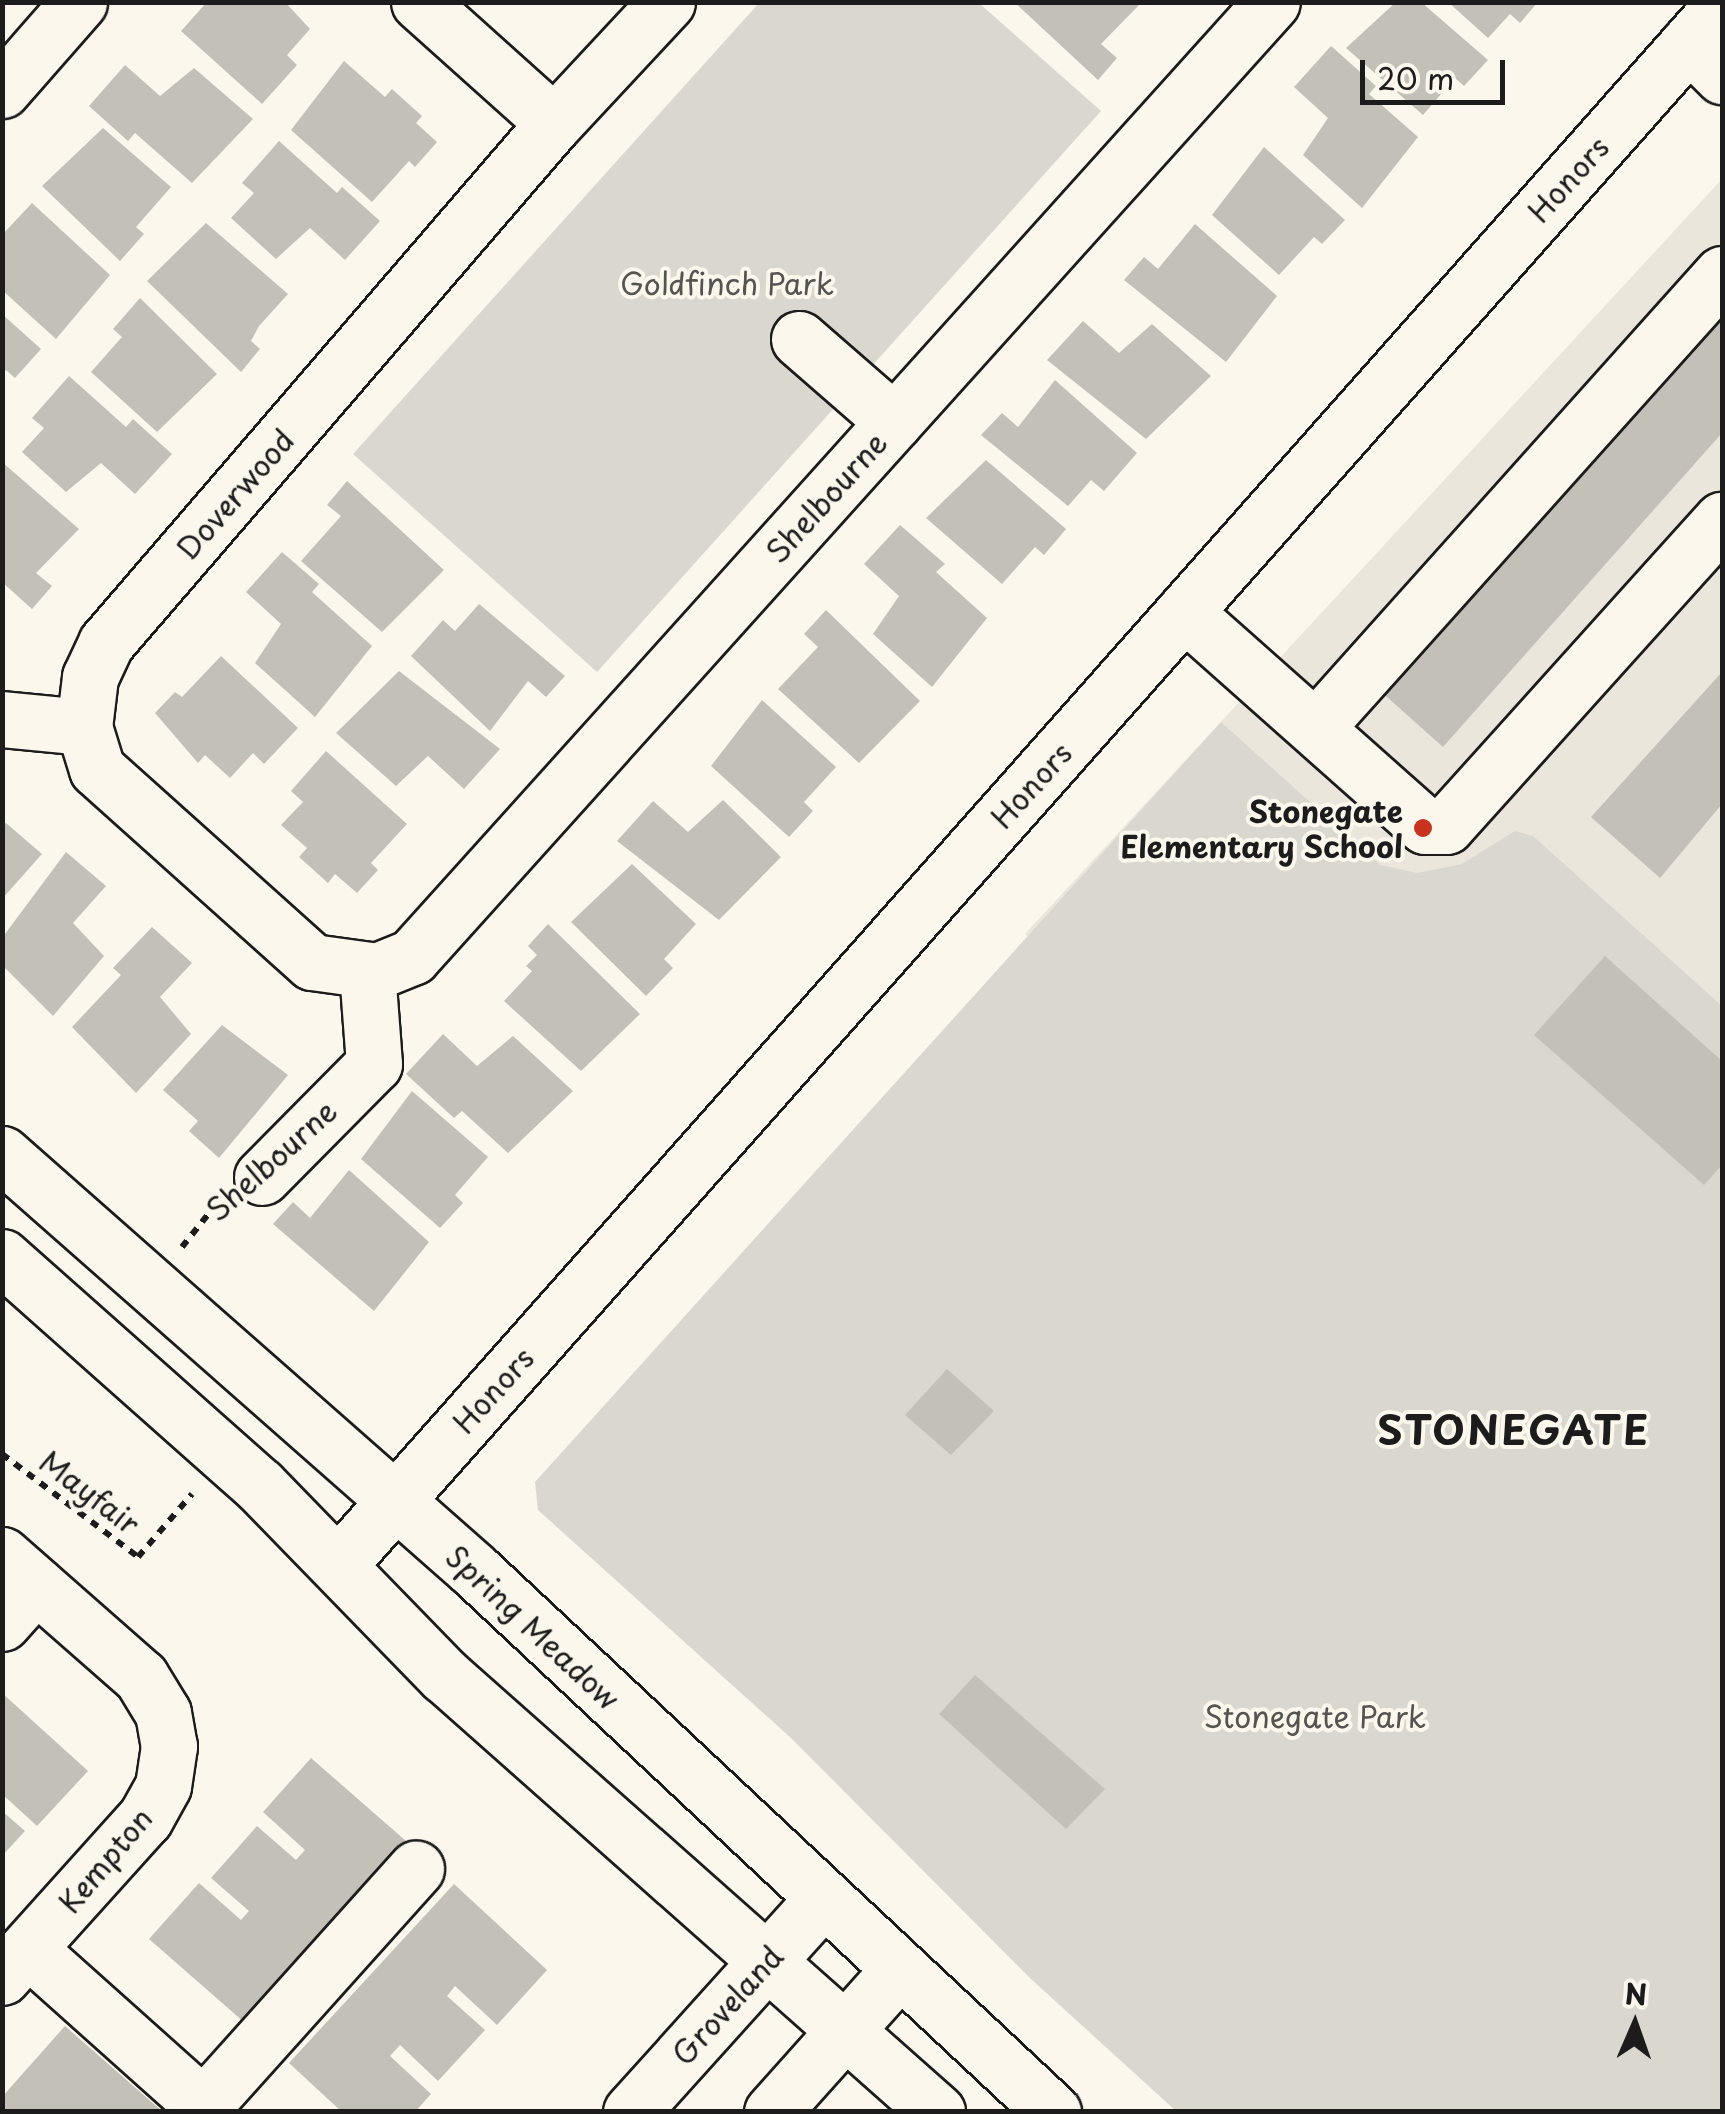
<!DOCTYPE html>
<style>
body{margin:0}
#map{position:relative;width:1725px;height:2114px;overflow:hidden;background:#fbf7ec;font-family:"Playpen Sans",sans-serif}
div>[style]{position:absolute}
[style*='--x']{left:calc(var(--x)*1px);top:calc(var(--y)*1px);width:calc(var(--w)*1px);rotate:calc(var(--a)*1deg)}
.built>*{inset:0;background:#eae6dc}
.green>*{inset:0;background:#dad7ce}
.building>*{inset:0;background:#c3c0b8}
.path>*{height:6px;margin-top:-3px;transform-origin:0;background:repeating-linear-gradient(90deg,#1c1c1c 0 8px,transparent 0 16px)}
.roads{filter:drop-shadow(2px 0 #1c1c1c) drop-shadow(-2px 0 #1c1c1c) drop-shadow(0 2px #1c1c1c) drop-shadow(0 -2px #1c1c1c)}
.minor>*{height:55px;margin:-27.5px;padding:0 27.5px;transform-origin:27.5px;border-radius:27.5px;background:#fbf7ec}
.dots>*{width:28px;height:28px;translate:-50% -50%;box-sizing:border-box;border:5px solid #fbf7ec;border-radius:50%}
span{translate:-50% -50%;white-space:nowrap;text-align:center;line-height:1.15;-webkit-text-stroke:8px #fbf7ec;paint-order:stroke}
.street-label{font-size:30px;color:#1c1c1c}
.park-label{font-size:30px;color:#555451}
.poi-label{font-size:30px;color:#1c1c1c;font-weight:700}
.right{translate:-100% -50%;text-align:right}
.district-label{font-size:40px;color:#1c1c1c;font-weight:700;letter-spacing:2.5px}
.frame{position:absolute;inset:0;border:5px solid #1c1c1c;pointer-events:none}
.north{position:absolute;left:1585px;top:1974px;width:100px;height:100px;-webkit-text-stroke:8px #fbf7ec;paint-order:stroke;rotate:2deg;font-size:28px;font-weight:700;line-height:40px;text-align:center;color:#1c1c1c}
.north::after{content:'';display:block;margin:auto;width:35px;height:45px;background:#1c1c1c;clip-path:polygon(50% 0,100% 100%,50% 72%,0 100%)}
.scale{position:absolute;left:1360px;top:60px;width:145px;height:45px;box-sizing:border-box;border:5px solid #1c1c1c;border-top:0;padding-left:12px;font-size:30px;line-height:35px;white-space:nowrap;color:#1c1c1c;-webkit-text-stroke:8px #fbf7ec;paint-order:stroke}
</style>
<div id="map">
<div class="built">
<i style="clip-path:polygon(1722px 179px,1722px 1563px,1025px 934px)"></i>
</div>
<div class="green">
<i style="clip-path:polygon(759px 3px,979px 3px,1101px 111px,597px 672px,353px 454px)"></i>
<i style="clip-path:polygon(1221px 722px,1380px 865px,1417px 873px,1462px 864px,1515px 831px,1533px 836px,1722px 1006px,1722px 2111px,1176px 2111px,1031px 1979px,791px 1738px,538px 1510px,535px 1482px)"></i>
</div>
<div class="building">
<i style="clip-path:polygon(207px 2px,285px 2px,310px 29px,287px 55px,297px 65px,262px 104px,181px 31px)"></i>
<i style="clip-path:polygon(1014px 2px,1142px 2px,1101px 44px,1117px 58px,1098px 80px)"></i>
<i style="clip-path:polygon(1396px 2px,1421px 2px,1488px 60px,1464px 86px,1455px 78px,1423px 115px,1346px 48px)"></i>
<i style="clip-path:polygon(1448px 2px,1538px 2px,1520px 23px,1510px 14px,1488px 38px)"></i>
<i style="clip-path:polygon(1331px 46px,1376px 86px,1369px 94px,1418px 137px,1362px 208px,1303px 155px,1328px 118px,1294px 87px)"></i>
<i style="clip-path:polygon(344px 61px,385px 97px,392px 89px,422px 116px,416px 123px,437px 142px,415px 167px,409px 161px,372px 202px,291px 130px)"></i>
<i style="clip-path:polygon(125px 65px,160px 96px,194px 68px,253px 119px,192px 183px,135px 133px,128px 141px,89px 106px)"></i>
<i style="clip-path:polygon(103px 128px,171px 187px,136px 227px,144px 234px,120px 261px,42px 186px)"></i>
<i style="clip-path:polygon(279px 141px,337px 193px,342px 187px,380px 221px,345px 260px,310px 228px,276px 259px,231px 218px,254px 193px,242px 183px)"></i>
<i style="clip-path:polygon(1264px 147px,1345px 220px,1322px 244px,1314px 237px,1279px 275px,1212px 215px)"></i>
<i style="clip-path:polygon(32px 203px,110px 275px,56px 339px,2px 290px,2px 235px)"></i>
<i style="clip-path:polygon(206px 223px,288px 294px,259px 326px,251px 341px,260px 349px,241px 372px,147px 281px)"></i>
<i style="clip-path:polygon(1195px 224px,1277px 296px,1226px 362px,1124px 280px,1144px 257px,1158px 269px)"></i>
<i style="clip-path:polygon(140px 298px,217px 374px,157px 432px,91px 372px,122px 337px,113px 329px)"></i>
<i style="clip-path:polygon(1722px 304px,1722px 433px,1443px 747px,1378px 689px)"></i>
<i style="clip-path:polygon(2px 314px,41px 349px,15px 378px,6px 370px,2px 375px)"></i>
<i style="clip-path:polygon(1083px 321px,1119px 353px,1152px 324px,1211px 376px,1146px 439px,1047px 360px)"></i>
<i style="clip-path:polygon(69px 376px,126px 427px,133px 419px,172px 454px,135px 494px,101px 463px,66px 492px,22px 452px,44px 428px,32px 418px)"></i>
<i style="clip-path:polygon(1055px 380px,1137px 453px,1104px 491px,1091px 480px,1068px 506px,981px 435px,1002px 413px,1018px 427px)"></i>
<i style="clip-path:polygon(986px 460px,1066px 529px,1044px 555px,1035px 547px,1002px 584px,926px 518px)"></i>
<i style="clip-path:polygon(2px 462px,79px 529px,36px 573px,52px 586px,32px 609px,2px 582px)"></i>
<i style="clip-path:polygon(347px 481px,444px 570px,382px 632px,301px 561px,341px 516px,327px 505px)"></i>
<i style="clip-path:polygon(900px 525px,945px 564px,936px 572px,987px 618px,932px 687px,873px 634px,899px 596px,864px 564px)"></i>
<i style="clip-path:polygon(282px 552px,319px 584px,312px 592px,372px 646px,315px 717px,255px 663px,281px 624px,246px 592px)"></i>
<i style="clip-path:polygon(479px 604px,565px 676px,546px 697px,528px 681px,490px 731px,411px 656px,443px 620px,455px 631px)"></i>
<i style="clip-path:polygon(826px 610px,920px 701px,859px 763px,778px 689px,818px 647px,804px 634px)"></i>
<i style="clip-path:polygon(221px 656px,298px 728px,264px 764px,253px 753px,230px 778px,205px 755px,198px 763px,155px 713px,175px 692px,182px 697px)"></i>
<i style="clip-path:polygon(399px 671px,500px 749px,464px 789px,428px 756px,396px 786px,336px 733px)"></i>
<i style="clip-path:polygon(1722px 672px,1722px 804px,1660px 878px,1591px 817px)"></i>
<i style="clip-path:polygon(762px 700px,836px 767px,804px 802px,813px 811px,789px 837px,711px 766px)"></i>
<i style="clip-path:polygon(326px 751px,407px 824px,371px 863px,378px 870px,357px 893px,335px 874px,328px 883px,299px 857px,307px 848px,281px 825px,303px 802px,291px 791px)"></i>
<i style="clip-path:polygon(723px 800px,781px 857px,719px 920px,617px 841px,653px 801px,688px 832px)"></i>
<i style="clip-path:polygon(6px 823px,42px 854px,2px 899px,2px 827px)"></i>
<i style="clip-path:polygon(66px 852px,106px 886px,73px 923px,104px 956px,53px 1016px,2px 965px,2px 938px)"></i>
<i style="clip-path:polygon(632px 864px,696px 924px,664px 959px,673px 968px,646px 996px,571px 922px)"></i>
<i style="clip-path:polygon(548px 924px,640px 1014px,581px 1071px,504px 1001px,532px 971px,526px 966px,537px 955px,528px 946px)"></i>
<i style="clip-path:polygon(152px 927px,192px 963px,160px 997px,191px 1034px,136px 1093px,72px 1027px,121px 975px,113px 968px)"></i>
<i style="clip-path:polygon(1605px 956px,1722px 1061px,1722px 1165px,1704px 1185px,1534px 1035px)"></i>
<i style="clip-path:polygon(222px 1025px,288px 1075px,219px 1158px,189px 1131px,198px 1121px,163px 1090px)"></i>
<i style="clip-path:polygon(443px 1034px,477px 1066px,513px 1036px,573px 1091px,508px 1153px,462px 1111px,454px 1118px,406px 1074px)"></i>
<i style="clip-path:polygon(412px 1091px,488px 1157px,455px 1195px,463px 1203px,440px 1228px,361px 1159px)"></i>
<i style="clip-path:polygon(349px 1170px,429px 1242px,374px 1311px,273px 1224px,293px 1202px,310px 1218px)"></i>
<i style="clip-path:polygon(947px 1369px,994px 1411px,951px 1455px,905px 1415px)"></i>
<i style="clip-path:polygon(975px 1675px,1105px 1789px,1066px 1829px,939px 1714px)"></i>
<i style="clip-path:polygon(2px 1693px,88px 1771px,37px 1826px,2px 1794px)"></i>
<i style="clip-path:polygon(311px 1758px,406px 1841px,245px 2023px,149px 1939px,199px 1883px,241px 1920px,249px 1911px,211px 1878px,257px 1826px,296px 1860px,305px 1850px,263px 1812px)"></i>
<i style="clip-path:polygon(2px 1811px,25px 1831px,2px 1856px)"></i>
<i style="clip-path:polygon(454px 1884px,547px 1970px,497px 2025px,455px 1986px,447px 1996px,485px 2030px,438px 2081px,400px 2045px,390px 2056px,431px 2094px,415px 2112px,342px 2112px,289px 2063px)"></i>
<i style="clip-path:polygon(65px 2026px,163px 2112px,2px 2112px,2px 2097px)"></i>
</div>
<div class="path">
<i style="--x:182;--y:1247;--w:58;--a:-51.3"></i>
<i style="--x:2;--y:1454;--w:171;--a:37.1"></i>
<i style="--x:138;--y:1557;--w:83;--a:-49.4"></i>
</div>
<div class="roads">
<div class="minor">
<i style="--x:419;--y:2;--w:181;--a:41.9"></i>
<i style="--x:667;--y:2;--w:166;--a:133"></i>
<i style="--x:554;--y:123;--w:686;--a:130.75"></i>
<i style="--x:106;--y:643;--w:38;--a:115"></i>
<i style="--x:90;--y:677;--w:50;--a:96.8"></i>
<i style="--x:84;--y:727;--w:44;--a:72.8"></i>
<i style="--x:97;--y:769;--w:289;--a:41.9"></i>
<i style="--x:312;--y:962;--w:66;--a:7.9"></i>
<i style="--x:377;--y:971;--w:38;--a:-22"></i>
<i style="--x:412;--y:957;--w:1285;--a:-48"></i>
<i style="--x:1689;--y:43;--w:47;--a:45"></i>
<i style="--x:2;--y:90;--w:117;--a:-48.8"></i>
<i style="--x:799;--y:339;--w:126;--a:41.1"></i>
<i style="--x:1184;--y:612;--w:322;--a:41.6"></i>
<i style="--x:1425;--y:826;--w:21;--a:0"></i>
<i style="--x:1446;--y:826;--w:412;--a:-48"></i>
<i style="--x:2;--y:719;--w:82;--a:5.6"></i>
<i style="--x:1317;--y:726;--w:607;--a:-48.14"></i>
<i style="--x:2;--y:1154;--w:629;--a:41.39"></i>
<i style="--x:474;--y:1570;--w:793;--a:43.11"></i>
<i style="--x:262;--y:1177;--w:159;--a:-45.3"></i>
<i style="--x:374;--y:1064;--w:94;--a:-94.3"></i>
<i style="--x:2;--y:1257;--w:345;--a:41.6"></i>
<i style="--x:260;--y:1486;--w:264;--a:45.8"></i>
<i style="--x:444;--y:1675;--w:659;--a:41.55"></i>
<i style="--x:2;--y:1555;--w:185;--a:41.3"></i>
<i style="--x:141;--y:1677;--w:42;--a:58.6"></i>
<i style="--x:163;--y:1713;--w:34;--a:80"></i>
<i style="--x:169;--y:1746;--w:40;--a:98.5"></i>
<i style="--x:163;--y:1786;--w:37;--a:119"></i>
<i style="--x:145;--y:1818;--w:214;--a:132"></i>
<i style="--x:339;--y:1564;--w:2083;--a:-48.41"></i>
<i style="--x:2;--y:1623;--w:51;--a:-48.2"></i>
<i style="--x:28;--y:1949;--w:244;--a:41.8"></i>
<i style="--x:203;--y:2106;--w:319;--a:-48.1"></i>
<i style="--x:631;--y:2112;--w:288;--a:-48"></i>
<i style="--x:772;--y:2112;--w:191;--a:-48.2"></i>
</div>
</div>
<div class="dots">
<i style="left:1423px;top:828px;background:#c8321e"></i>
</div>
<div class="street-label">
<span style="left:1568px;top:179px;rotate:-48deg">Honors</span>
<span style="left:235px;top:494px;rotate:-49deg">Doverwood</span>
<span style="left:826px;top:497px;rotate:-48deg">Shelbourne</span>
<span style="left:1031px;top:785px;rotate:-48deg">Honors</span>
<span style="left:271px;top:1160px;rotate:-42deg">Shelbourne</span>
<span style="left:493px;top:1390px;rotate:-48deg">Honors</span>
<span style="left:90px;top:1492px;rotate:37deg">Mayfair</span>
<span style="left:533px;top:1627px;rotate:43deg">Spring Meadow</span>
<span style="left:105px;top:1860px;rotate:-50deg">Kempton</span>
<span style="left:727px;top:2005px;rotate:-48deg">Groveland</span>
</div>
<div class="park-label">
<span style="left:727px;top:283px">Goldfinch Park</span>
<span style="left:1315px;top:1716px">Stonegate Park</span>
</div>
<div class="poi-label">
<span class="right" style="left:1403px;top:828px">Stonegate<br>Elementary School</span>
</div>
<div class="district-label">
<span style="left:1514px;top:1429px">STONEGATE</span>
</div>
<div class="frame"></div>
<div class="north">N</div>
<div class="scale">20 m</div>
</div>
